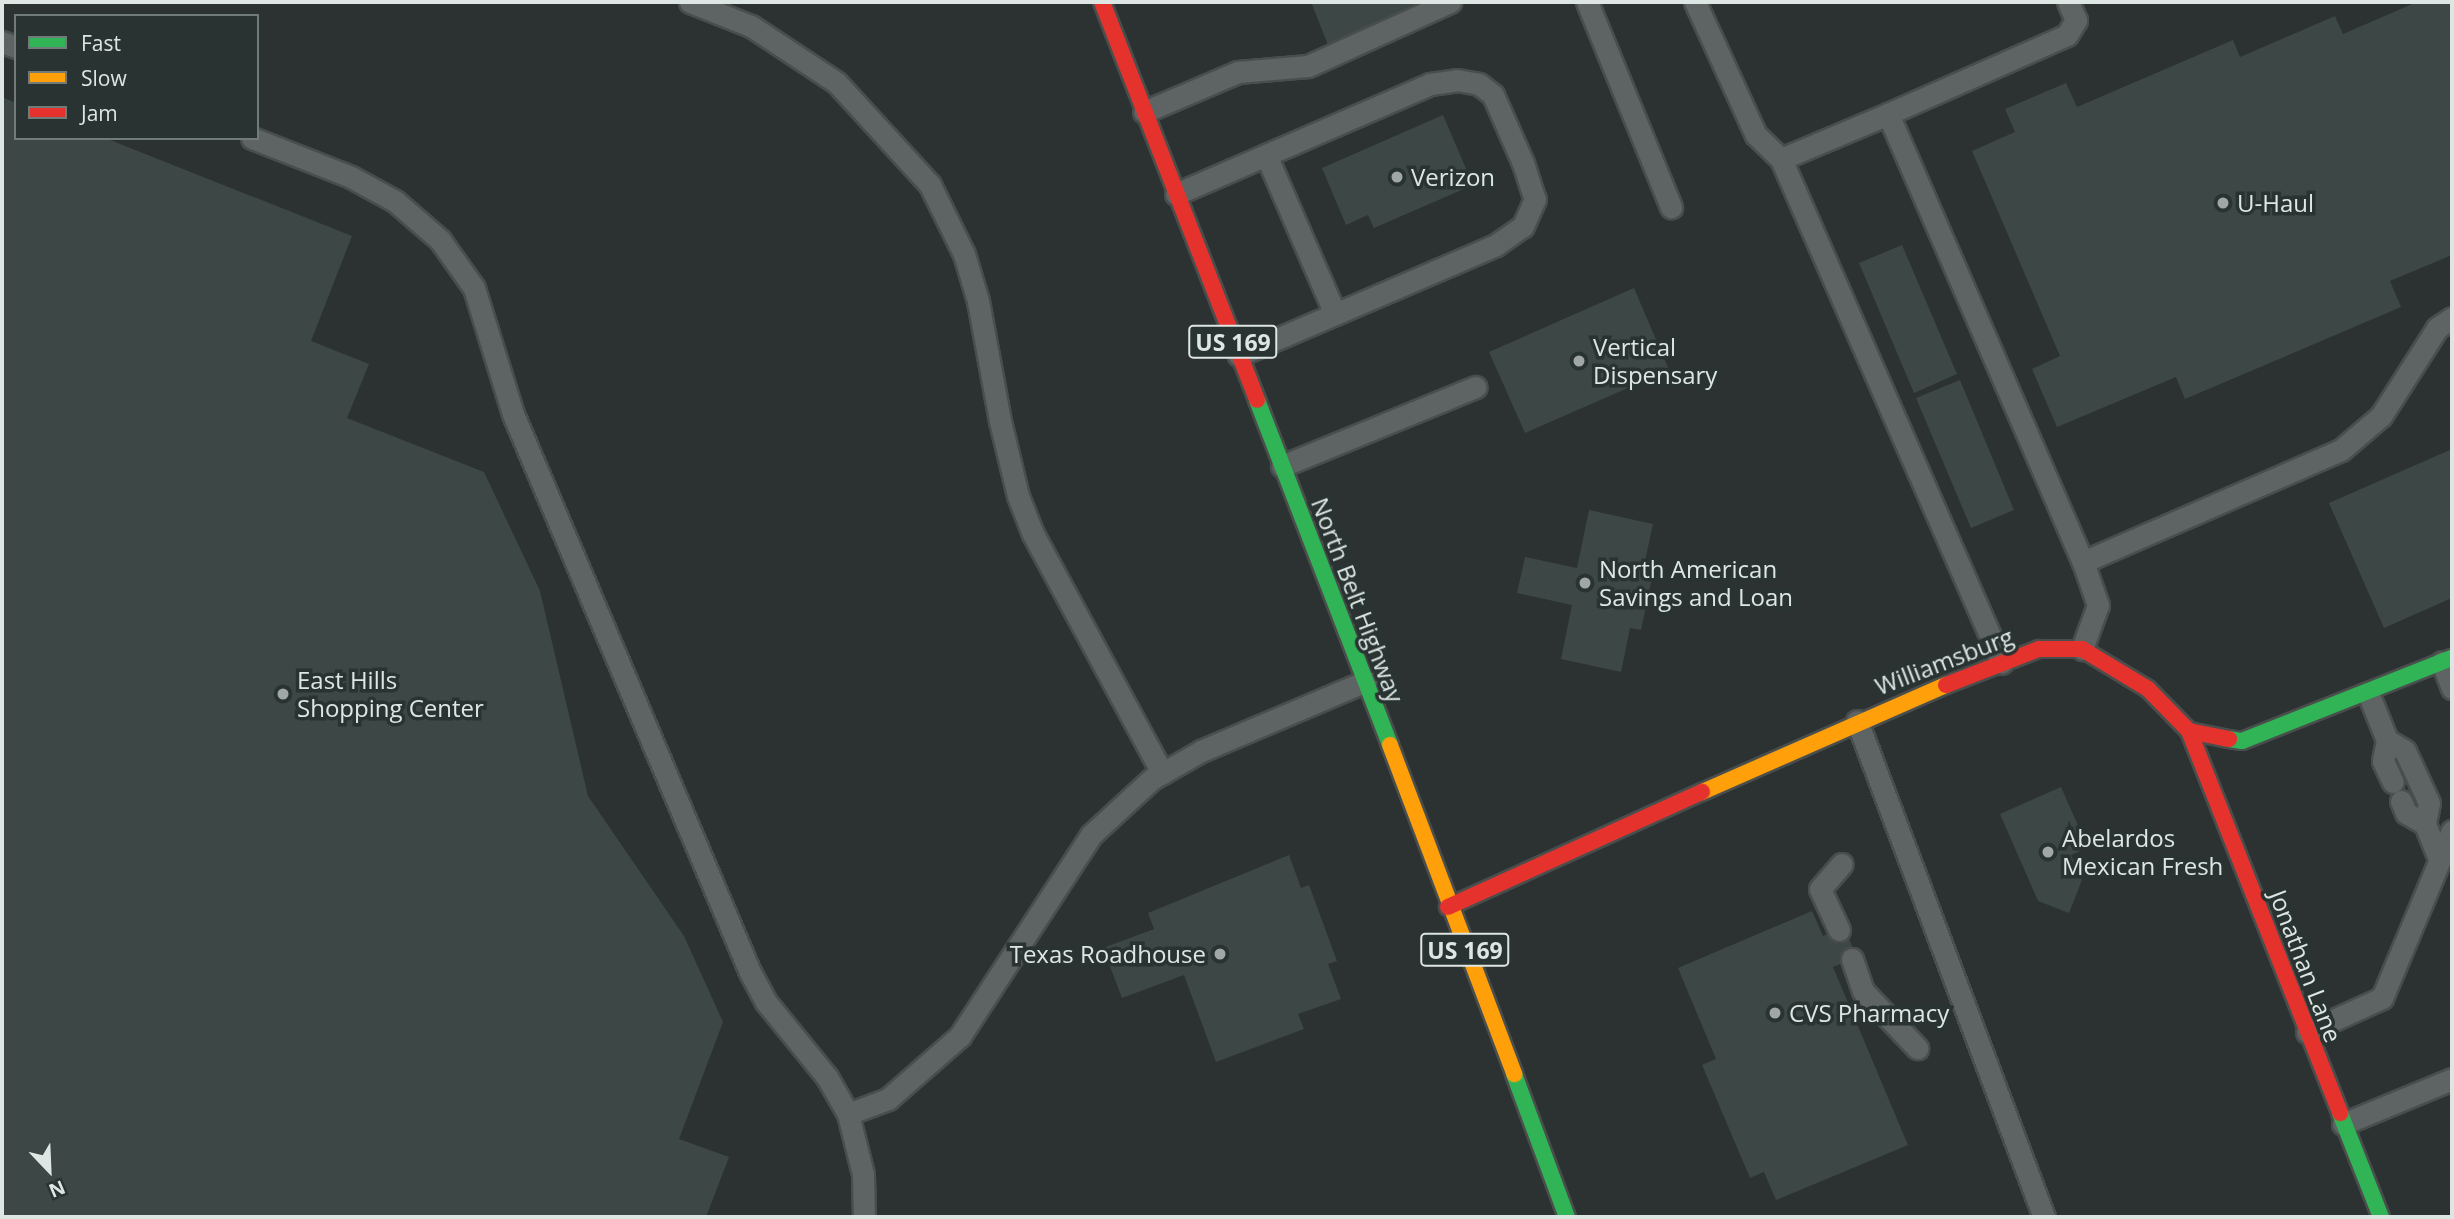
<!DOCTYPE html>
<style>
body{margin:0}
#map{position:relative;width:2454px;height:1219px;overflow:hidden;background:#2c3131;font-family:"Open Sans",sans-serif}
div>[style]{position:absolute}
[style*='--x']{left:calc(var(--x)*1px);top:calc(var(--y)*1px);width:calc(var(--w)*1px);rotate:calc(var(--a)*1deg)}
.building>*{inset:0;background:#3d4846}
.roads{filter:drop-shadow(2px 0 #494e4d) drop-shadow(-2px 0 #494e4d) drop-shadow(0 2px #494e4d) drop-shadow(0 -2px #494e4d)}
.lane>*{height:21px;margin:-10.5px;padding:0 10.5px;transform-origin:10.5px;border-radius:10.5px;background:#5e6363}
.fast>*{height:16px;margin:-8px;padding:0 8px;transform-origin:8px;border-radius:8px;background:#30b455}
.slow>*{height:16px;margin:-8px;padding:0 8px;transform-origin:8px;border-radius:8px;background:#ff9f0a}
.jam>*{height:16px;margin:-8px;padding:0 8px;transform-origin:8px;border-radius:8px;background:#e5322d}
.dots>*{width:19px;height:19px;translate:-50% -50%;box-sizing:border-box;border:4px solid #293432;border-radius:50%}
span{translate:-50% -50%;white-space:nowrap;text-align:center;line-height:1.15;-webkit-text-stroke:7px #293432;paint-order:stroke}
.shield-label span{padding:2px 5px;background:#293432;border:2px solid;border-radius:5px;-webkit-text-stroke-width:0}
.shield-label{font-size:23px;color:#dee6e4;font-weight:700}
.poi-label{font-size:24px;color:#dee6e4}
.left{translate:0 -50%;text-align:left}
.right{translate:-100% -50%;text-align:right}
.street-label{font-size:24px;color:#dee6e4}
.frame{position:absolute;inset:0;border:4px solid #dee6e4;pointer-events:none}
.legend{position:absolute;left:14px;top:14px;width:245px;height:126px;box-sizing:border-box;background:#293432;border:2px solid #717b79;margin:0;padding:9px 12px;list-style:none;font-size:21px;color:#dee6e4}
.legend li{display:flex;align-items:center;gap:14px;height:35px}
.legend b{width:35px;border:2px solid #717b79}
.north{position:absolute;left:14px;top:1135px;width:70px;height:70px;-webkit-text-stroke:5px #293432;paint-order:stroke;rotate:157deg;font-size:19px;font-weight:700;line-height:28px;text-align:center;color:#dee6e4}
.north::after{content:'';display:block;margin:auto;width:24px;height:32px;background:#dee6e4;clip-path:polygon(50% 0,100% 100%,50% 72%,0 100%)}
</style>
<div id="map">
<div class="building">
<i style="clip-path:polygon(1311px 2px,1425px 2px,1427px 6px,1328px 45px)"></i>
<i style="clip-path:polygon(2417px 2px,2452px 2px,2452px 255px,2390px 281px,2401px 307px,2185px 399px,2176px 377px,2057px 427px,2032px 369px,2060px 356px,1972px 151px,2015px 132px,2005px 109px,2066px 83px,2077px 107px,2233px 40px,2240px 57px,2335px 16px,2343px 34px)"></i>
<i style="clip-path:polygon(2px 97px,16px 103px,16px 138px,105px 138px,352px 236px,311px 341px,369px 364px,347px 418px,484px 472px,540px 591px,588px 796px,684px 936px,723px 1022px,679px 1139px,729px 1157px,706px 1217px,2px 1217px)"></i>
<i style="clip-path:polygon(1443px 115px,1473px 185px,1374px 228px,1368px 215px,1346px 225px,1322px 168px)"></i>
<i style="clip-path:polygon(1902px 245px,1957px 374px,1914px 393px,1859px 263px)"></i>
<i style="clip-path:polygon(1634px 288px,1669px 370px,1525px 433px,1489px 352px)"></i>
<i style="clip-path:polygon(1960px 380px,2014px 510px,1971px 528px,1916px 398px)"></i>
<i style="clip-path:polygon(2452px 449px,2452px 598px,2384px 628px,2329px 503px)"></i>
<i style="clip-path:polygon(1589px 510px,1653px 524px,1643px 570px,1653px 573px,1641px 630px,1630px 628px,1621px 672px,1561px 659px,1572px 605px,1517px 593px,1525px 557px,1577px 568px)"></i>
<i style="clip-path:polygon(2061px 787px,2088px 848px,2071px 855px,2082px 880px,2069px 913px,2038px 901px,2000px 814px)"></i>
<i style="clip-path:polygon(1289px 855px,1301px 888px,1309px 885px,1337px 961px,1328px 964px,1341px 999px,1298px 1014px,1304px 1029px,1216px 1062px,1184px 975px,1122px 998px,1103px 948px,1154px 929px,1148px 913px)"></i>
<i style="clip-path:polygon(1812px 911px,1823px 936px,1844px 927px,1857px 957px,1833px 967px,1908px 1145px,1776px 1200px,1764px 1172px,1750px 1178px,1702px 1065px,1716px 1059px,1678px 968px)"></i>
</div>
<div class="roads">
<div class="lane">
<i style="--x:690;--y:2;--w:66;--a:21.5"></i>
<i style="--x:751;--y:26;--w:103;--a:33.5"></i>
<i style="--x:837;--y:83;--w:138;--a:47.6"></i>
<i style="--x:930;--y:185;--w:77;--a:63.8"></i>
<i style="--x:964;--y:254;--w:49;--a:73.4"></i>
<i style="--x:978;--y:301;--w:122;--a:79.6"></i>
<i style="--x:1000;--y:421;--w:77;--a:76.5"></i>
<i style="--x:1018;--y:496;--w:41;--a:68.5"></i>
<i style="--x:1033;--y:534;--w:272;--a:61.6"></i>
<i style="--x:1587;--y:2;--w:222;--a:67.7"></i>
<i style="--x:1695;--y:2;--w:146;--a:65.4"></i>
<i style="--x:1756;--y:135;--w:35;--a:44"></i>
<i style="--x:2068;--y:2;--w:20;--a:66"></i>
<i style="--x:2076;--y:20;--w:17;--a:121"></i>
<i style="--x:2067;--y:35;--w:196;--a:156.2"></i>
<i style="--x:1888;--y:114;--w:489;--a:66.5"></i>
<i style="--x:2083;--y:562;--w:46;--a:70.8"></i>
<i style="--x:2098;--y:605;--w:47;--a:110"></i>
<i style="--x:2;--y:42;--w:15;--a:20"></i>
<i style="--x:1144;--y:112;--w:102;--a:-23.1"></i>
<i style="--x:1238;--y:72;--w:70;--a:-4.9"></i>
<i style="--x:1308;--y:66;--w:156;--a:-24.3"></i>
<i style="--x:1888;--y:114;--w:116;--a:157.2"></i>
<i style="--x:1781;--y:159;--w:550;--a:66.32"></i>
<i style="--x:252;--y:138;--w:106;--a:21.5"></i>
<i style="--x:351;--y:177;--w:50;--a:28.6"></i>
<i style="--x:395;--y:201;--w:60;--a:40.9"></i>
<i style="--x:440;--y:240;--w:59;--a:54.7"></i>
<i style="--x:474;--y:288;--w:132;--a:72.8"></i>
<i style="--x:513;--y:414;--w:606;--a:66.99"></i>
<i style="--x:750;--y:972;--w:34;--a:62"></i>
<i style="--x:766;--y:1002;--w:97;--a:50.9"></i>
<i style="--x:827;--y:1077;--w:43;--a:60.4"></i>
<i style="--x:848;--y:1114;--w:62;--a:76"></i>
<i style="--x:863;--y:1174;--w:43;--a:88.7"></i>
<i style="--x:1266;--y:155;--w:173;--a:66.5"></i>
<i style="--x:1176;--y:194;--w:277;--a:-23.4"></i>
<i style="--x:1430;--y:84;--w:27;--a:-8"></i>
<i style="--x:1457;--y:80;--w:22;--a:10"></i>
<i style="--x:1479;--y:84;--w:18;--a:38"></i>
<i style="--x:1493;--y:95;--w:74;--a:66.2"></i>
<i style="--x:1523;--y:163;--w:38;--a:72"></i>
<i style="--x:1535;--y:199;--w:30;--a:114"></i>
<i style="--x:1523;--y:226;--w:33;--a:145"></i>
<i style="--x:1496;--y:245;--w:280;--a:156.8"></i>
<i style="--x:1282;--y:466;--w:209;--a:-22.2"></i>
<i style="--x:2083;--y:562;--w:281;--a:-23.5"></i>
<i style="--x:2341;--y:450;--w:52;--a:-40.4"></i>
<i style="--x:2381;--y:416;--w:104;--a:-57.5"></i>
<i style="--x:2437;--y:328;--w:18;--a:-34"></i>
<i style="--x:2442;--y:662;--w:28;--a:69"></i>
<i style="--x:2368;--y:693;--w:51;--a:68"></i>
<i style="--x:2387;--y:740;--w:21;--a:101"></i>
<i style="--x:2383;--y:761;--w:23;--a:65"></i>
<i style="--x:1857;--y:721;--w:530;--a:69.34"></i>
<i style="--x:2387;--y:740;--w:21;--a:31"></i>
<i style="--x:2405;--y:751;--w:57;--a:65.2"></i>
<i style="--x:2429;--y:803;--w:21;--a:101"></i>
<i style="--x:2425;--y:824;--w:38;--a:68"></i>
<i style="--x:2401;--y:801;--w:13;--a:67"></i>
<i style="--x:2406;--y:813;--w:22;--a:30"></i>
<i style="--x:1839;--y:930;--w:45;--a:-114.9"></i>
<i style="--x:1820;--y:889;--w:33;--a:-49"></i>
<i style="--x:1852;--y:959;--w:34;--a:71"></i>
<i style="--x:1863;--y:991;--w:79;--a:46.5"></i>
<i style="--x:2307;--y:1032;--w:82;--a:-24.4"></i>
<i style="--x:2382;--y:998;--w:181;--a:-67.3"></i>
<i style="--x:848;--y:1114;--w:43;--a:-20.6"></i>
<i style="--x:888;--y:1099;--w:96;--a:-41.2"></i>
<i style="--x:960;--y:1036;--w:240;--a:-56.9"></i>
<i style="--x:1091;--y:835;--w:83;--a:-42.6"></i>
<i style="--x:1152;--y:779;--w:56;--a:-29.7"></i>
<i style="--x:1201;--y:751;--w:179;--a:-23"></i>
<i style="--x:2343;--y:1124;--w:118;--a:-22.4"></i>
</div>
<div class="fast">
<i style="--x:1257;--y:400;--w:370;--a:68.9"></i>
<i style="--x:2229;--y:739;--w:13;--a:9"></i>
<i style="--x:2242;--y:741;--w:226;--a:-21.6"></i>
<i style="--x:1514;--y:1074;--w:153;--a:69.7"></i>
<i style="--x:2340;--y:1113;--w:112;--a:68.5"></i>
</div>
<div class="slow">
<i style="--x:1390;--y:745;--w:352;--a:69.3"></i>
<i style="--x:1702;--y:792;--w:266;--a:-23.7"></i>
</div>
<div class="jam">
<i style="--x:1102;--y:2;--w:427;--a:68.7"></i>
<i style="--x:1946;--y:685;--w:100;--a:-21.2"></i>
<i style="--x:2039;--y:649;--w:43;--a:0"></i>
<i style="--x:2082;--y:649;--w:77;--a:31.2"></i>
<i style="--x:2148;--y:689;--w:59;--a:45.7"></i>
<i style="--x:2189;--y:731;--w:41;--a:11.3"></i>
<i style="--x:2189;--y:731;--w:411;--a:68.4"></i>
<i style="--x:1448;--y:907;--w:279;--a:-24.4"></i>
</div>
</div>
<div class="dots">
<i style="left:1397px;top:177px;background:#a0a7a5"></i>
<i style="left:2223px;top:203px;background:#a0a7a5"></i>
<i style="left:1579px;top:361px;background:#a0a7a5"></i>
<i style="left:1585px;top:583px;background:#a0a7a5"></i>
<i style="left:283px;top:694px;background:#a0a7a5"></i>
<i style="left:2048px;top:852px;background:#a0a7a5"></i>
<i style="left:1220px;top:954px;background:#a0a7a5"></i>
<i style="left:1775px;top:1013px;background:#a0a7a5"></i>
</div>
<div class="shield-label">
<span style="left:1233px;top:342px">US 169</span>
<span style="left:1465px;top:950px">US 169</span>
</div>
<div class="poi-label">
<span class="left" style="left:1411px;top:177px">Verizon</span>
<span class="left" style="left:2237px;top:203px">U-Haul</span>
<span class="left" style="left:1593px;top:361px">Vertical<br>Dispensary</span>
<span class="left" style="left:1599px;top:583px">North American<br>Savings and Loan</span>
<span class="left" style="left:297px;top:694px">East Hills<br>Shopping Center</span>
<span class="left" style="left:2062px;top:852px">Abelardos<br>Mexican Fresh</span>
<span class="right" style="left:1206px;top:954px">Texas Roadhouse</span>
<span class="left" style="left:1789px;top:1013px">CVS Pharmacy</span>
</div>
<div class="street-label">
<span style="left:1358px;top:600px;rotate:69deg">North Belt Highway</span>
<span style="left:1944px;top:661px;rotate:-21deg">Williamsburg</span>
<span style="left:2306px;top:966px;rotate:69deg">Jonathan Lane</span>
</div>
<div class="frame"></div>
<ul class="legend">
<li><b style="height:9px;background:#30b455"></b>Fast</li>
<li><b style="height:9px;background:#ff9f0a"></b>Slow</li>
<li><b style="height:9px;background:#e5322d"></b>Jam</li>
</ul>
<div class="north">N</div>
</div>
